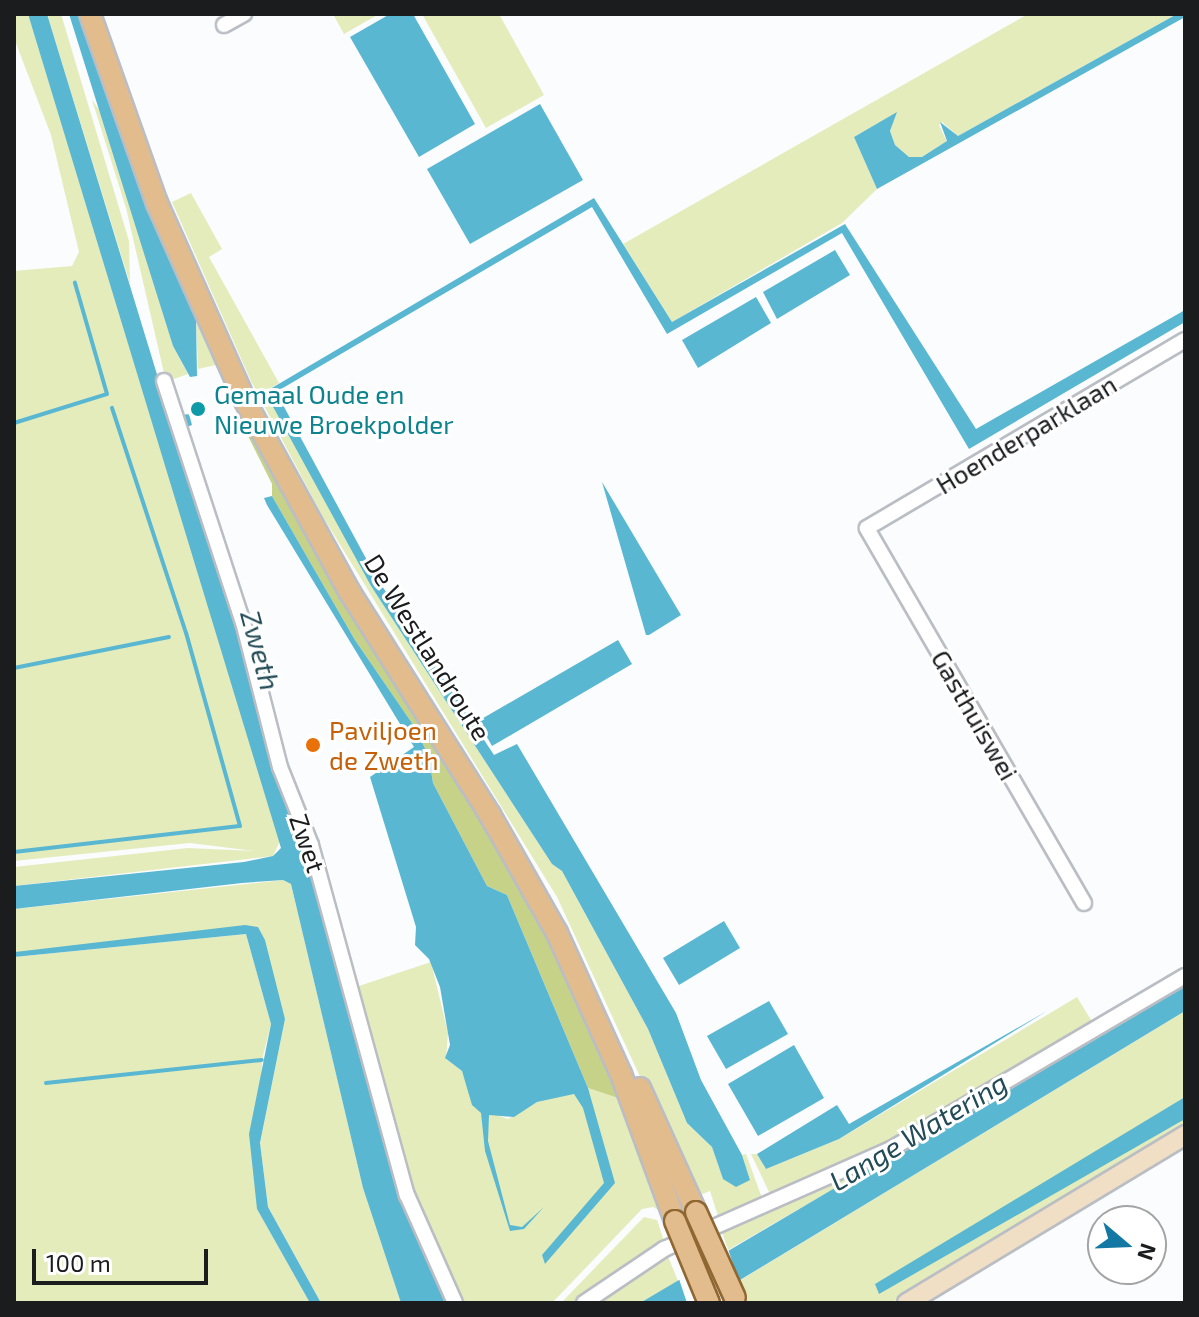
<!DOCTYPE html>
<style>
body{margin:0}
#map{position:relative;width:1199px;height:1317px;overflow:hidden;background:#fafcfe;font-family:"Exo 2",sans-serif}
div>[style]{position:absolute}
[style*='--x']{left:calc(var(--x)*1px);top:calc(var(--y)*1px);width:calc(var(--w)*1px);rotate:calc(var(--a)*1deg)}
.green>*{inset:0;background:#e4ecbc}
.forest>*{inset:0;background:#c7d289}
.water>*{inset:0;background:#5ab7d2}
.pier>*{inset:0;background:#fafcfe}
.stream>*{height:4px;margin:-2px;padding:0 2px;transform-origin:2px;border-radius:2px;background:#5ab7d2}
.roads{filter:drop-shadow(2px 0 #babec4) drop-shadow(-2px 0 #babec4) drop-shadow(0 2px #babec4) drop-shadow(0 -2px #babec4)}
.street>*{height:14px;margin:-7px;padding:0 7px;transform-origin:7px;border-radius:7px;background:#fff}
.secondary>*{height:18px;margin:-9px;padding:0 9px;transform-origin:9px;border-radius:9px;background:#f0dec5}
.primary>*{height:20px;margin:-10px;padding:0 10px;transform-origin:10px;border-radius:10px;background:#e2bc8c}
.bridges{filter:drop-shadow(2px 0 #8f6733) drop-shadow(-2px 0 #8f6733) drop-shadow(0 2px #8f6733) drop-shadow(0 -2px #8f6733)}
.primary-bridge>*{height:20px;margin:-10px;padding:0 10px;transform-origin:10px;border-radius:10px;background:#e2bc8c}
.dots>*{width:22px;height:22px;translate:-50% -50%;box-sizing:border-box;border:4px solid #fff;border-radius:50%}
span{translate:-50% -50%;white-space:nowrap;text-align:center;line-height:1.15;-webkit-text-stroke:6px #fff;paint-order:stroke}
.culture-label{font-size:26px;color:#0d838f}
.left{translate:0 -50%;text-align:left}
.street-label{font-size:26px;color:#1a1c1e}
.food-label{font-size:26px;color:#c56008}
.water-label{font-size:28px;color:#224b57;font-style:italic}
.frame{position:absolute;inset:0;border:16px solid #1a1c1e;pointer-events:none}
.north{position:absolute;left:1087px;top:1205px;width:80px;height:80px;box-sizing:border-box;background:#fff;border:2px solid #a3a4a5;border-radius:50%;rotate:109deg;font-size:22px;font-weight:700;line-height:32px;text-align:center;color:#1a1c1e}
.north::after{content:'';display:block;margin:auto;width:28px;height:36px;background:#1379a4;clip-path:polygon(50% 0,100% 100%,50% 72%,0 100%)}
.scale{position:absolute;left:32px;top:1249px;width:176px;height:36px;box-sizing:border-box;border:4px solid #1a1c1e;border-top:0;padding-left:10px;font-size:24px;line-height:28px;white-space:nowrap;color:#1a1c1e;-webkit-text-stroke:6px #fff;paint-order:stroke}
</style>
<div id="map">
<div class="green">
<i style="clip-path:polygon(14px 14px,28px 14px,213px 614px,280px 841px,273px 856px,14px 886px,14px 867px,188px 848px,254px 851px,190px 843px,14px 861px,14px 271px,72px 266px,79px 252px,51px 135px,14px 38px)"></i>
<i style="clip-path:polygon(47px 14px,61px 14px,129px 241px,130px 284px)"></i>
<i style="clip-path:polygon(333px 14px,379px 14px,344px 34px)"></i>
<i style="clip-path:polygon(422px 14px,499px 14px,544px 95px,486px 128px)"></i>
<i style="clip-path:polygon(1028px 14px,1177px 14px,958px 136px,942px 122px,939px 125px,947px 142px,922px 157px,909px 157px,895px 145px,890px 131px,896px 113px,854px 137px,877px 189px,842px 223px,672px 322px,623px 244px)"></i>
<i style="clip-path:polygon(87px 34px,121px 121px,366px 636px,302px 529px,216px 365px,198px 369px,196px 318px)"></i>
<i style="clip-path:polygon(92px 100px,103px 115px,173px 346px,188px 374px,174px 379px,164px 373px,126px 208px)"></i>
<i style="clip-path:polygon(191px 193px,222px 249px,209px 257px,279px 383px,266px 391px,371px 586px,552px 864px,562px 871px,648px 1029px,687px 1123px,712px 1147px,723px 1179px,750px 1180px,742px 1155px,746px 1154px,762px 1198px,718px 1216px,710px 1191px,700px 1195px,684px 1159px,673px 1148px,557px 897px,323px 517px,251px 381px,172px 202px)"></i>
<i style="clip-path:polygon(283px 880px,291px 884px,363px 1188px,401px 1303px,321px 1303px,268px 1207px,260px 1144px,285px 1019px,258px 927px,14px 953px,14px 909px)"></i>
<i style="clip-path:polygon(246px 934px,271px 1024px,262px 1060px,257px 1209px,310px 1303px,14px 1303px,14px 957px)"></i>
<i style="clip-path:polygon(431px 962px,448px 1033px,446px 1059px,462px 1071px,474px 1107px,508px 1119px,537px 1102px,588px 1088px,621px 1099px,664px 1213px,653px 1207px,642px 1209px,552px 1303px,460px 1303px,413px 1200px,350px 989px)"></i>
<i style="clip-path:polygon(1077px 997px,1094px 1025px,887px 1147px,770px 1194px,751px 1154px,757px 1154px,766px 1169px,839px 1139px)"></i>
<i style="clip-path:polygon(1185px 1011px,1185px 1128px,891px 1303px,748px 1303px,739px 1281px)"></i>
<i style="clip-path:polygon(882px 1161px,728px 1250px,720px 1226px)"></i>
<i style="clip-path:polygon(644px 1217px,657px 1220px,665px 1244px,576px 1303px,561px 1303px)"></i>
<i style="clip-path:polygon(667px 1254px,678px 1281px,640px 1303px,595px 1303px)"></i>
</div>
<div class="forest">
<i style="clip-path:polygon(245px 420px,366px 636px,539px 912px,621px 1099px,588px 1088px,507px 895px,487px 886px,433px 783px,429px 757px,416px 729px,355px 640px,272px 496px,272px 484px,241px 422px)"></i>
</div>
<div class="water">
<i style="clip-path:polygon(28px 14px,47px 14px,170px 417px,189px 414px,192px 425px,177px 431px,240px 632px,265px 743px,317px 885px,397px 1190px,447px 1303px,401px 1303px,363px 1188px,291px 884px,283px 880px,242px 883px,14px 909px,14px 886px,244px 862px,273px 856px,281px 848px)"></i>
<i style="clip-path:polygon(69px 14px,81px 14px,119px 129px,196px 318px,197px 376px,190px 377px,173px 346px)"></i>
<i style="clip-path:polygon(390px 14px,413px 14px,475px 124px,419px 157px,350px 37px)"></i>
<i style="clip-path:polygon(1177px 14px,1185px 17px,877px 189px,854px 137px,897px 112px,890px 131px,895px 145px,909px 157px,922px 157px,947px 141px,940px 122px,958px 136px)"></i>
<i style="clip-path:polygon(540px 104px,583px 180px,470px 244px,427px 169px)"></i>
<i style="clip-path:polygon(594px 198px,672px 322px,845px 224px,976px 429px,1185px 310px,1185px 322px,969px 449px,842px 233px,667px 334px,592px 207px,276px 392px,376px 577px,494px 755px,517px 744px,676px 1013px,701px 1080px,742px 1155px,750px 1180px,736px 1187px,723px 1179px,712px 1147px,687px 1123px,648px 1029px,562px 871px,552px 864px,371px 586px,265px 392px)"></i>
<i style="clip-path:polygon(835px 250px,850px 275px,777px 319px,763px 292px)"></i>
<i style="clip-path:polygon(756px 297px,771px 323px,698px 368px,682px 340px)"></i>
<i style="clip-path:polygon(602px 482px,681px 615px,649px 635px,646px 635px)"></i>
<i style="clip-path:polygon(272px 496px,355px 640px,416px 729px,429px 757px,433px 783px,487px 886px,507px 895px,588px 1088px,615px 1183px,545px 1264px,542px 1255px,604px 1183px,583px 1108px,574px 1094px,537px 1102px,514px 1117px,489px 1115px,488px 1141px,510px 1225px,522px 1227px,544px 1207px,524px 1229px,510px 1231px,485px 1151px,481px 1113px,472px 1105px,462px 1071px,445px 1058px,450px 1045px,440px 987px,429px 959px,415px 945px,416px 927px,370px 777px,414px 747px,267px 505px,264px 498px)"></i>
<i style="clip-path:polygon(618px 640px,632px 664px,492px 746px,478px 721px)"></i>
<i style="clip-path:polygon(724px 921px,740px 948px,679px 985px,663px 958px)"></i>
<i style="clip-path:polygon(245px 925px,258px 927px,265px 940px,285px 1019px,260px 1143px,268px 1207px,321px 1303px,310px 1303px,257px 1209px,249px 1134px,271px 1024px,246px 934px,14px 957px,15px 952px)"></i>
<i style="clip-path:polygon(1185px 981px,1185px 1011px,702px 1303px,640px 1303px)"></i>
<i style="clip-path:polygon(769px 1001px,788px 1034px,726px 1069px,707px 1036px)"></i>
<i style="clip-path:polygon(1047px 1011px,839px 1139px,766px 1169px,757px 1154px,837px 1105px,849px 1124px)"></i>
<i style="clip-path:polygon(794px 1045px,824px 1098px,758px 1136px,728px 1084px)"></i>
<i style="clip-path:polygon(1185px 1097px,1185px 1119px,879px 1294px,875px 1284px)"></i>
</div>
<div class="pier">
<i style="clip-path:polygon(727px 1246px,740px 1285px,710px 1303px,687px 1303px,678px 1276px)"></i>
</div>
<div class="stream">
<i style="--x:14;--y:423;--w:97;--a:-17.3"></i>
<i style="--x:107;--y:394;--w:116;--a:-106.1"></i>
<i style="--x:14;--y:668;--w:158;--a:-11.3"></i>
<i style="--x:14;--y:852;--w:227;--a:-6.6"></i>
<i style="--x:240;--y:826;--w:200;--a:-105.6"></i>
<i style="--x:186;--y:633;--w:237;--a:-108.2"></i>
<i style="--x:46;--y:1083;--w:217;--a:-6.1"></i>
</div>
<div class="roads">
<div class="street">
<i style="--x:224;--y:25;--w:23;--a:-29"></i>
<i style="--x:164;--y:381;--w:254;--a:71.9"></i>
<i style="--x:243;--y:622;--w:150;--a:75.7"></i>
<i style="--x:280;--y:767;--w:84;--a:68.3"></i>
<i style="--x:311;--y:845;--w:363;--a:74.7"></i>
<i style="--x:407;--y:1195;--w:118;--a:66"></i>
<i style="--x:1084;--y:903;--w:433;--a:-120.1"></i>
<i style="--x:867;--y:528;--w:369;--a:-30.6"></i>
<i style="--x:584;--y:1303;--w:97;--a:-34"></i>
<i style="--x:664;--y:1249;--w:248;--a:-23.8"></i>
<i style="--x:891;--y:1149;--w:341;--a:-30.5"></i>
</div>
<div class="secondary">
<i style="--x:907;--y:1303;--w:325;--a:-31.1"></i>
</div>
<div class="primary">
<i style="--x:90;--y:14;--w:201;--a:70.5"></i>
<i style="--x:157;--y:203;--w:217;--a:66"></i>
<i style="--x:245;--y:401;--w:217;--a:61.3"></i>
<i style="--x:349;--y:591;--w:265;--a:57.8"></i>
<i style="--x:490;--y:815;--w:136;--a:60.4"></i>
<i style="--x:557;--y:933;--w:155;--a:65.6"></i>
<i style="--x:621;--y:1074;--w:157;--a:69.8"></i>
<i style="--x:640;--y:1088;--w:136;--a:65.7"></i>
</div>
</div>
<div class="bridges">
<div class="primary-bridge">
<i style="--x:696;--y:1212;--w:94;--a:65.6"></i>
<i style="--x:675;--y:1221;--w:89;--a:67.5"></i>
</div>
</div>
<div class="dots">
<i style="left:198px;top:409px;background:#0f9aa8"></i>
<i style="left:313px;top:745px;background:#e8710a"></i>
</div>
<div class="culture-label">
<span class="left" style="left:214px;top:409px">Gemaal Oude en<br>Nieuwe Broekpolder</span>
</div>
<div class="street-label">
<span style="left:1026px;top:434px;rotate:-31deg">Hoenderparklaan</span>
<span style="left:428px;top:647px;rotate:58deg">De Westlandroute</span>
<span style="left:975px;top:715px;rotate:60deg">Gasthuiswei</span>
<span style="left:308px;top:843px;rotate:71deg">Zwet</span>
</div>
<div class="food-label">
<span class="left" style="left:329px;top:745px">Paviljoen<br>de Zweth</span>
</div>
<div class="water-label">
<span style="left:261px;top:650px;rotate:75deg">Zweth</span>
<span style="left:918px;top:1131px;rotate:-31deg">Lange Watering</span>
</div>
<div class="frame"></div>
<div class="north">N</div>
<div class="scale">100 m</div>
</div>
